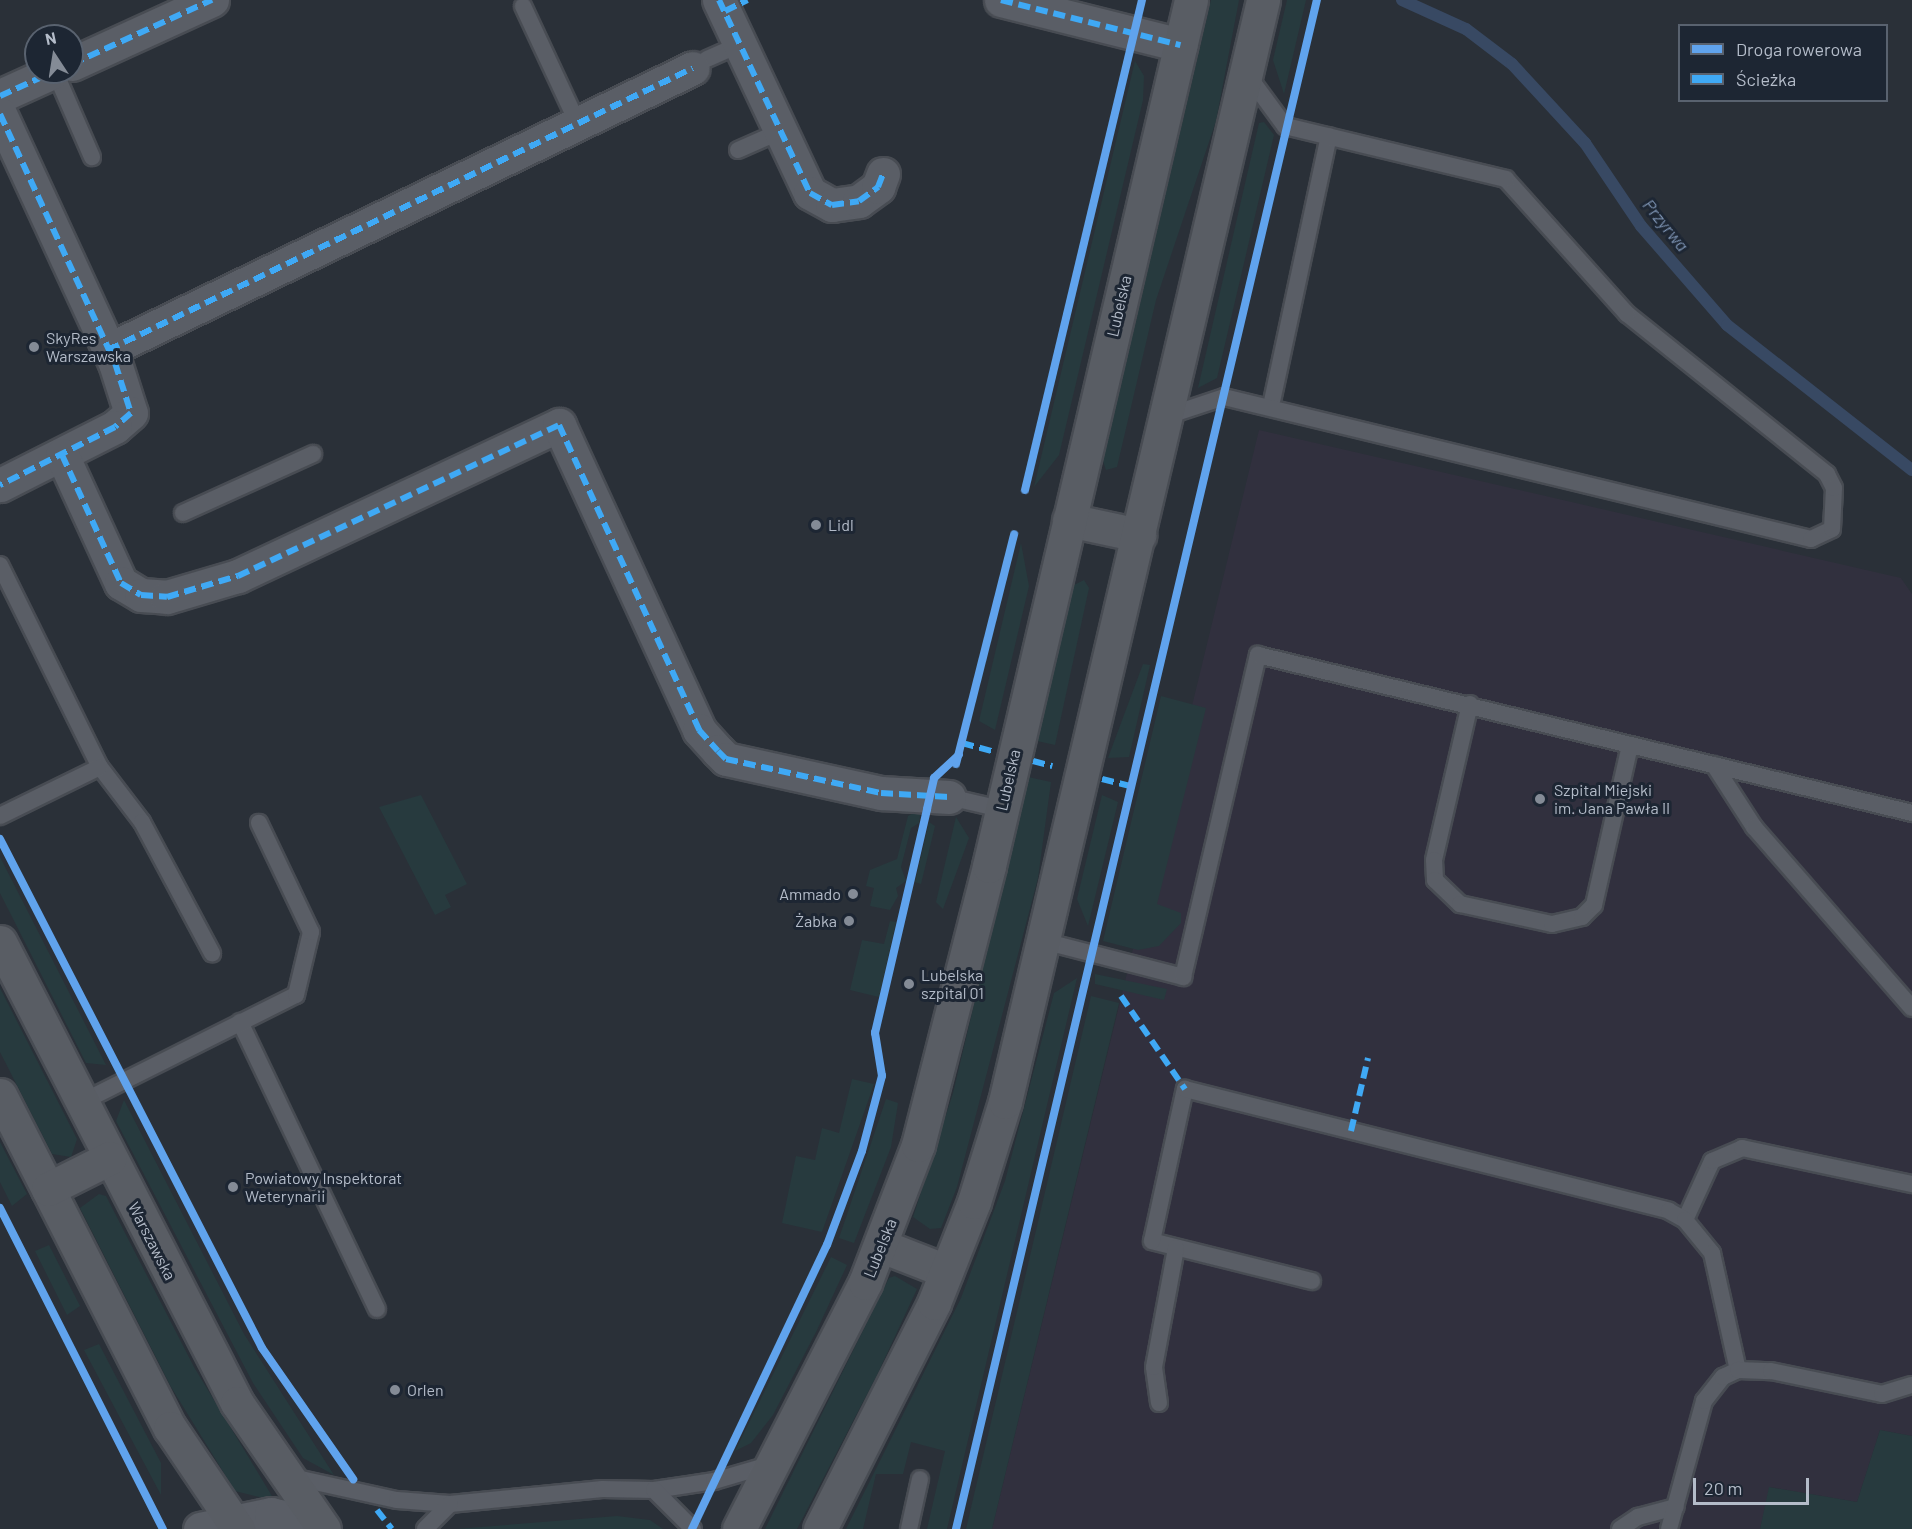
<!DOCTYPE html>
<meta charset="utf-8">
<style>
body{margin:0}
#map{position:relative;width:1912px;height:1529px;overflow:hidden;background:#2a3038;font-family:Barlow,sans-serif}
div>[style]{position:absolute}
[style*='--x']{left:calc(var(--x)*1px);top:calc(var(--y)*1px);width:calc(var(--w)*1px);rotate:calc(var(--a)*1deg)}
.medical>*{inset:0;background:#31303e}
.green>*{inset:0;background:#273a3e}
.stream>*{height:12px;margin:-6px;padding:0 6px;transform-origin:6px;border-radius:6px;background:#384963}
.roads{filter:drop-shadow(2px 0 #484c53) drop-shadow(-2px 0 #484c53) drop-shadow(0 2px #484c53) drop-shadow(0 -2px #484c53)}
.service>*{height:16px;margin:-8px;padding:0 8px;transform-origin:8px;border-radius:8px;background:#5a5e66}
.minor>*{height:33px;margin:-16.5px;padding:0 16.5px;transform-origin:16.5px;border-radius:16.5px;background:#5a5e66}
.secondary>*{height:33px;margin:-16.5px;padding:0 16.5px;transform-origin:16.5px;border-radius:16.5px;background:#595d64}
.quiet>*{height:6px;margin-top:-3px;transform-origin:0;background:repeating-linear-gradient(90deg,#3fa9f5 0 12px,transparent 0 18px)}
.cycleway>*{height:8px;margin:-4px;padding:0 4px;transform-origin:4px;border-radius:4px;background:#60a3ed}
.dots>*{width:16px;height:16px;translate:-50% -50%;box-sizing:border-box;border:3px solid #1d2633;border-radius:50%}
span{translate:-50% -50%;white-space:nowrap;text-align:center;line-height:1.15;-webkit-text-stroke:6px #1d2633;paint-order:stroke}
.street-label{font-size:16px;color:#b4bcc9}
.poi-label{font-size:16px;color:#b4bcc9}
.left{translate:0 -50%;text-align:left}
.right{translate:-100% -50%;text-align:right}
.water-label{font-size:18px;color:#7c92b1;font-style:italic}
.legend{position:absolute;left:1678px;top:24px;width:210px;height:78px;box-sizing:border-box;background:#1d2633;border:2px solid #59626f;margin:0;padding:8px 10px;list-style:none;font-size:18px;color:#b4bcc9}
.legend li{display:flex;align-items:center;gap:12px;height:30px}
.legend b{width:30px;border:2px solid #59626f}
.north{position:absolute;left:24px;top:24px;width:60px;height:60px;box-sizing:border-box;background:#1d2633;border:2px solid #59626f;border-radius:50%;rotate:348deg;font-size:16px;font-weight:700;line-height:24px;text-align:center;color:#b4bcc9}
.north::after{content:'';display:block;margin:auto;width:21px;height:27px;background:#848b96;clip-path:polygon(50% 0,100% 100%,50% 72%,0 100%)}
.scale{position:absolute;left:1693px;top:1478px;width:116px;height:27px;box-sizing:border-box;border:3px solid #b4bcc9;border-top:0;padding-left:8px;font-size:18px;line-height:21px;white-space:nowrap;color:#b4bcc9;-webkit-text-stroke:4px #1d2633;paint-order:stroke}
</style>
<div id="map">
<div class="medical">
<i style="clip-path:polygon(1259px 430px,1901px 578px,1912px 594px,1912px 1436px,1880px 1430px,1857px 1502px,1770px 1487px,1760px 1529px,992px 1529px)"></i>
</div>
<div class="green">
<i style="clip-path:polygon(1211px 0,1239px 0,1216px 121px,1156px 300px,1117px 467px,1106px 470px,1103px 461px)"></i>
<i style="clip-path:polygon(1287px 0,1306px 0,1284px 94px,1273px 60px)"></i>
<i style="clip-path:polygon(1135px 61px,1144px 76px,1143px 100px,1059px 455px,1034px 487px)"></i>
<i style="clip-path:polygon(1264px 122px,1274px 135px,1217px 378px,1198px 388px,1259px 123px)"></i>
<i style="clip-path:polygon(1021px 543px,1029px 586px,995px 730px,979px 721px)"></i>
<i style="clip-path:polygon(1084px 580px,1089px 588px,1055px 745px,1037px 741px,1074px 585px)"></i>
<i style="clip-path:polygon(1143px 664px,1150px 665px,1129px 757px,1108px 758px)"></i>
<i style="clip-path:polygon(1161px 696px,1206px 708px,1157px 904px,1181px 913px,1181px 923px,1159px 946px,1138px 950px,1103px 941px)"></i>
<i style="clip-path:polygon(1028px 777px,1051px 782px,1038px 878px,957px 1187px,941px 1228px,930px 1229px,913px 1217px,953px 1093px)"></i>
<i style="clip-path:polygon(421px 795px,467px 884px,445px 895px,451px 907px,435px 915px,379px 807px)"></i>
<i style="clip-path:polygon(1102px 795px,1118px 802px,1088px 926px,1077px 899px)"></i>
<i style="clip-path:polygon(921px 809px,919px 823px,911px 828px,901px 867px,906px 881px,896px 888px,898px 896px,890px 910px,870px 906px,874px 888px,866px 886px,870px 870px,897px 859px,908px 816px)"></i>
<i style="clip-path:polygon(956px 817px,969px 838px,943px 909px,936px 902px)"></i>
<i style="clip-path:polygon(929px 822px,935px 826px,921px 884px,915px 882px)"></i>
<i style="clip-path:polygon(0 857px,106px 1065px,86px 1063px,0 893px)"></i>
<i style="clip-path:polygon(890px 921px,896px 922px,879px 997px,850px 990px,862px 940px,884px 944px)"></i>
<i style="clip-path:polygon(1095px 974px,1167px 989px,1164px 1000px,1095px 984px)"></i>
<i style="clip-path:polygon(1077px 978px,947px 1529px,927px 1529px,945px 1451px,911px 1442px,903px 1474px,876px 1474px,863px 1529px,846px 1529px,961px 1298px,1005px 1181px,1054px 993px)"></i>
<i style="clip-path:polygon(0 988px,77px 1139px,71px 1157px,52px 1154px,0 1052px)"></i>
<i style="clip-path:polygon(1091px 996px,1119px 1003px,992px 1529px,966px 1529px)"></i>
<i style="clip-path:polygon(852px 1079px,874px 1084px,822px 1232px,782px 1223px,796px 1156px,815px 1160px,822px 1128px,839px 1133px)"></i>
<i style="clip-path:polygon(886px 1099px,898px 1103px,891px 1147px,854px 1243px,839px 1238px)"></i>
<i style="clip-path:polygon(124px 1100px,244px 1334px,334px 1475px,303px 1458px,253px 1383px,116px 1121px)"></i>
<i style="clip-path:polygon(0 1142px,27px 1194px,12px 1206px,0 1182px)"></i>
<i style="clip-path:polygon(99px 1194px,106px 1196px,194px 1367px,275px 1501px,235px 1491px,171px 1387px,80px 1208px)"></i>
<i style="clip-path:polygon(49px 1245px,80px 1306px,67px 1315px,35px 1251px)"></i>
<i style="clip-path:polygon(831px 1257px,847px 1265px,817px 1330px,773px 1415px,751px 1443px,735px 1451px)"></i>
<i style="clip-path:polygon(895px 1276px,917px 1289px,877px 1375px,797px 1529px,765px 1529px,889px 1278px)"></i>
<i style="clip-path:polygon(99px 1344px,161px 1463px,161px 1495px,84px 1350px)"></i>
<i style="clip-path:polygon(1880px 1430px,1912px 1436px,1912px 1529px,1760px 1529px,1769px 1487px,1857px 1502px)"></i>
<i style="clip-path:polygon(617px 1516px,650px 1520px,663px 1529px,456px 1529px)"></i>
</div>
<div class="stream">
<i style="--x:1402;--y:0;--w:70;--a:24.4"></i>
<i style="--x:1466;--y:29;--w:58;--a:37.3"></i>
<i style="--x:1512;--y:64;--w:108;--a:47.3"></i>
<i style="--x:1585;--y:143;--w:100;--a:56"></i>
<i style="--x:1641;--y:226;--w:131;--a:49"></i>
<i style="--x:1727;--y:325;--w:235;--a:38.1"></i>
</div>
<div class="roads">
<div class="service">
<i style="--x:523;--y:6;--w:130;--a:65"></i>
<i style="--x:707;--y:59;--w:37;--a:-24"></i>
<i style="--x:55;--y:72;--w:93;--a:66.5"></i>
<i style="--x:738;--y:150;--w:47;--a:-23.8"></i>
<i style="--x:1271;--y:406;--w:276;--a:-77.9"></i>
<i style="--x:1167;--y:416;--w:60;--a:-18.4"></i>
<i style="--x:1224;--y:397;--w:604;--a:13.6"></i>
<i style="--x:1811;--y:539;--w:23;--a:-25"></i>
<i style="--x:1832;--y:529;--w:41;--a:-87.2"></i>
<i style="--x:1834;--y:488;--w:16;--a:-117"></i>
<i style="--x:1827;--y:474;--w:256;--a:-141.3"></i>
<i style="--x:1627;--y:314;--w:181;--a:-131.9"></i>
<i style="--x:1506;--y:179;--w:227;--a:-166.5"></i>
<i style="--x:1285;--y:126;--w:66;--a:-126.3"></i>
<i style="--x:183;--y:513;--w:143;--a:-24.4"></i>
<i style="--x:0;--y:565;--w:225;--a:63.7"></i>
<i style="--x:100;--y:767;--w:69;--a:52.6"></i>
<i style="--x:142;--y:822;--w:149;--a:61.9"></i>
<i style="--x:1470;--y:704;--w:160;--a:103"></i>
<i style="--x:1434;--y:860;--w:20;--a:87"></i>
<i style="--x:1435;--y:880;--w:35;--a:44"></i>
<i style="--x:1460;--y:904;--w:94;--a:12.3"></i>
<i style="--x:1552;--y:924;--w:31;--a:-13"></i>
<i style="--x:1582;--y:917;--w:17;--a:-45"></i>
<i style="--x:1594;--y:905;--w:164;--a:-77.3"></i>
<i style="--x:1714;--y:765;--w:74;--a:57.2"></i>
<i style="--x:1754;--y:827;--w:240;--a:48.9"></i>
<i style="--x:949;--y:797;--w:53;--a:13"></i>
<i style="--x:0;--y:816;--w:111;--a:-26.1"></i>
<i style="--x:1043;--y:941;--w:145;--a:14.4"></i>
<i style="--x:1183;--y:977;--w:331;--a:-76.9"></i>
<i style="--x:1258;--y:655;--w:673;--a:13.58"></i>
<i style="--x:240;--y:1022;--w:318;--a:64.5"></i>
<i style="--x:82;--y:1102;--w:239;--a:-26.6"></i>
<i style="--x:296;--y:995;--w:65;--a:-76.6"></i>
<i style="--x:311;--y:932;--w:121;--a:-115.5"></i>
<i style="--x:1685;--y:1220;--w:65;--a:-65.4"></i>
<i style="--x:1712;--y:1161;--w:33;--a:-23"></i>
<i style="--x:1742;--y:1148;--w:174;--a:12"></i>
<i style="--x:1312;--y:1281;--w:165;--a:-166"></i>
<i style="--x:1152;--y:1241;--w:156;--a:-77.8"></i>
<i style="--x:1185;--y:1089;--w:499;--a:14.1"></i>
<i style="--x:1669;--y:1211;--w:18;--a:29"></i>
<i style="--x:1685;--y:1220;--w:43;--a:50.7"></i>
<i style="--x:1712;--y:1253;--w:120;--a:77.5"></i>
<i style="--x:1159;--y:1403;--w:36;--a:-98"></i>
<i style="--x:1154;--y:1367;--w:121;--a:-79.5"></i>
<i style="--x:292;--y:1477;--w:107;--a:12.4"></i>
<i style="--x:397;--y:1500;--w:53;--a:4.3"></i>
<i style="--x:450;--y:1504;--w:153;--a:-5.6"></i>
<i style="--x:602;--y:1489;--w:52;--a:1.1"></i>
<i style="--x:654;--y:1490;--w:61;--a:-8.5"></i>
<i style="--x:714;--y:1481;--w:60;--a:-16.3"></i>
<i style="--x:654;--y:1490;--w:55;--a:45"></i>
<i style="--x:425;--y:1529;--w:35;--a:-45"></i>
<i style="--x:909;--y:1529;--w:51;--a:-77.6"></i>
<i style="--x:1620;--y:1529;--w:22;--a:-34"></i>
<i style="--x:1638;--y:1517;--w:39;--a:-15"></i>
<i style="--x:1669;--y:1529;--w:133;--a:-74.7"></i>
<i style="--x:1704;--y:1401;--w:31;--a:-52"></i>
<i style="--x:1723;--y:1377;--w:17;--a:-25"></i>
<i style="--x:1738;--y:1370;--w:33;--a:2"></i>
<i style="--x:1771;--y:1371;--w:113;--a:11.7"></i>
<i style="--x:1882;--y:1394;--w:31;--a:-17"></i>
</div>
<div class="minor">
<i style="--x:719;--y:0;--w:213;--a:64.8"></i>
<i style="--x:810;--y:193;--w:25;--a:29"></i>
<i style="--x:832;--y:205;--w:27;--a:-8"></i>
<i style="--x:859;--y:201;--w:24;--a:-36"></i>
<i style="--x:878;--y:187;--w:14;--a:-69"></i>
<i style="--x:1001;--y:0;--w:185;--a:14.1"></i>
<i style="--x:72;--y:64;--w:154;--a:-24.6"></i>
<i style="--x:0;--y:96;--w:58;--a:-24.4"></i>
<i style="--x:0;--y:114;--w:274;--a:65.2"></i>
<i style="--x:115;--y:363;--w:52;--a:72.3"></i>
<i style="--x:131;--y:413;--w:21;--a:139"></i>
<i style="--x:115;--y:427;--w:129;--a:153.2"></i>
<i style="--x:108;--y:350;--w:649;--a:-25.74"></i>
<i style="--x:62;--y:455;--w:141;--a:65.3"></i>
<i style="--x:121;--y:583;--w:23;--a:31"></i>
<i style="--x:141;--y:595;--w:26;--a:4"></i>
<i style="--x:167;--y:597;--w:74;--a:-16.5"></i>
<i style="--x:238;--y:576;--w:355;--a:-25.2"></i>
<i style="--x:559;--y:425;--w:336;--a:65.3"></i>
<i style="--x:699;--y:730;--w:28;--a:48"></i>
<i style="--x:718;--y:751;--w:11;--a:45"></i>
<i style="--x:726;--y:759;--w:159;--a:12.4"></i>
<i style="--x:881;--y:793;--w:68;--a:3.4"></i>
<i style="--x:200;--y:1529;--w:73;--a:-11.9"></i>
<i style="--x:271;--y:1514;--w:51;--a:13.5"></i>
</div>
<div class="secondary">
<i style="--x:1069;--y:520;--w:72;--a:12.1"></i>
<i style="--x:0;--y:942;--w:518;--a:62.79"></i>
<i style="--x:237;--y:1403;--w:153;--a:55.4"></i>
<i style="--x:0;--y:1095;--w:374;--a:63"></i>
<i style="--x:170;--y:1428;--w:122;--a:56"></i>
<i style="--x:48;--y:1189;--w:69;--a:-26.6"></i>
<i style="--x:882;--y:1246;--w:69;--a:21.3"></i>
<i style="--x:739;--y:1529;--w:276;--a:-62.9"></i>
<i style="--x:865;--y:1283;--w:148;--a:-69"></i>
<i style="--x:918;--y:1145;--w:288;--a:-75.7"></i>
<i style="--x:989;--y:866;--w:889;--a:-76.87"></i>
<i style="--x:820;--y:1529;--w:253;--a:-63.2"></i>
<i style="--x:934;--y:1303;--w:109;--a:-68.4"></i>
<i style="--x:974;--y:1202;--w:105;--a:-72.8"></i>
<i style="--x:1005;--y:1102;--w:1132;--a:-76.82"></i>
</div>
</div>
<div class="quiet">
<i style="--x:719;--y:0;--w:213;--a:64.8"></i>
<i style="--x:810;--y:193;--w:25;--a:29"></i>
<i style="--x:832;--y:205;--w:27;--a:-8"></i>
<i style="--x:859;--y:201;--w:24;--a:-36"></i>
<i style="--x:878;--y:187;--w:14;--a:-69"></i>
<i style="--x:1001;--y:0;--w:185;--a:14.1"></i>
<i style="--x:725;--y:11;--w:25;--a:-26"></i>
<i style="--x:72;--y:64;--w:154;--a:-24.6"></i>
<i style="--x:0;--y:96;--w:58;--a:-24.4"></i>
<i style="--x:0;--y:114;--w:274;--a:65.2"></i>
<i style="--x:115;--y:363;--w:52;--a:72.3"></i>
<i style="--x:131;--y:413;--w:21;--a:139"></i>
<i style="--x:115;--y:427;--w:129;--a:153.2"></i>
<i style="--x:108;--y:350;--w:649;--a:-25.74"></i>
<i style="--x:62;--y:455;--w:141;--a:65.3"></i>
<i style="--x:121;--y:583;--w:23;--a:31"></i>
<i style="--x:141;--y:595;--w:26;--a:4"></i>
<i style="--x:167;--y:597;--w:74;--a:-16.5"></i>
<i style="--x:238;--y:576;--w:355;--a:-25.2"></i>
<i style="--x:559;--y:425;--w:336;--a:65.3"></i>
<i style="--x:699;--y:730;--w:28;--a:48"></i>
<i style="--x:718;--y:751;--w:11;--a:45"></i>
<i style="--x:726;--y:759;--w:159;--a:12.4"></i>
<i style="--x:881;--y:793;--w:68;--a:3.4"></i>
<i style="--x:962;--y:743;--w:31;--a:15"></i>
<i style="--x:1033;--y:761;--w:20;--a:15"></i>
<i style="--x:1102;--y:779;--w:30;--a:14"></i>
<i style="--x:1121;--y:996;--w:113;--a:55.5"></i>
<i style="--x:1351;--y:1131;--w:75;--a:-76.9"></i>
<i style="--x:377;--y:1510;--w:24;--a:52"></i>
</div>
<div class="cycleway">
<i style="--x:1025;--y:490;--w:504;--a:-76.57"></i>
<i style="--x:956;--y:764;--w:237;--a:-75.8"></i>
<i style="--x:0;--y:839;--w:572;--a:62.76"></i>
<i style="--x:262;--y:1348;--w:160;--a:55.2"></i>
<i style="--x:0;--y:1208;--w:360;--a:63.1"></i>
<i style="--x:692;--y:1529;--w:314;--a:-64.6"></i>
<i style="--x:827;--y:1245;--w:100;--a:-69.6"></i>
<i style="--x:862;--y:1151;--w:78;--a:-75.1"></i>
<i style="--x:882;--y:1076;--w:44;--a:-99.2"></i>
<i style="--x:875;--y:1033;--w:230;--a:-76.9"></i>
<i style="--x:927;--y:809;--w:32;--a:-77"></i>
<i style="--x:934;--y:778;--w:34;--a:-43"></i>
<i style="--x:956;--y:1529;--w:1571;--a:-76.72"></i>
</div>
<div class="dots">
<i style="left:34px;top:347px;background:#848b96"></i>
<i style="left:816px;top:525px;background:#848b96"></i>
<i style="left:1540px;top:799px;background:#848b96"></i>
<i style="left:853px;top:894px;background:#848b96"></i>
<i style="left:849px;top:921px;background:#848b96"></i>
<i style="left:909px;top:984px;background:#848b96"></i>
<i style="left:233px;top:1187px;background:#848b96"></i>
<i style="left:395px;top:1390px;background:#848b96"></i>
</div>
<div class="street-label">
<span style="left:1119px;top:306px;rotate:-77deg">Lubelska</span>
<span style="left:1008px;top:780px;rotate:-77deg">Lubelska</span>
<span style="left:152px;top:1241px;rotate:63deg">Warszawska</span>
<span style="left:880px;top:1248px;rotate:-68deg">Lubelska</span>
</div>
<div class="poi-label">
<span class="left" style="left:46px;top:347px">SkyRes<br>Warszawska</span>
<span class="left" style="left:828px;top:525px">Lidl</span>
<span class="left" style="left:1554px;top:799px">Szpital Miejski<br>im. Jana Pawła II</span>
<span class="right" style="left:841px;top:894px">Ammado</span>
<span class="right" style="left:837px;top:921px">Żabka</span>
<span class="left" style="left:921px;top:984px">Lubelska<br>szpital 01</span>
<span class="left" style="left:245px;top:1187px">Powiatowy Inspektorat<br>Weterynarii</span>
<span class="left" style="left:407px;top:1390px">Orlen</span>
</div>
<div class="water-label">
<span style="left:1666px;top:225px;rotate:51deg">Przyrwa</span>
</div>
<ul class="legend">
<li><b style="height:8px;background:#60a3ed"></b>Droga rowerowa</li>
<li><b style="height:8px;background:#3fa9f5"></b>Ścieżka</li>
</ul>
<div class="north">N</div>
<div class="scale">20 m</div>
</div>
